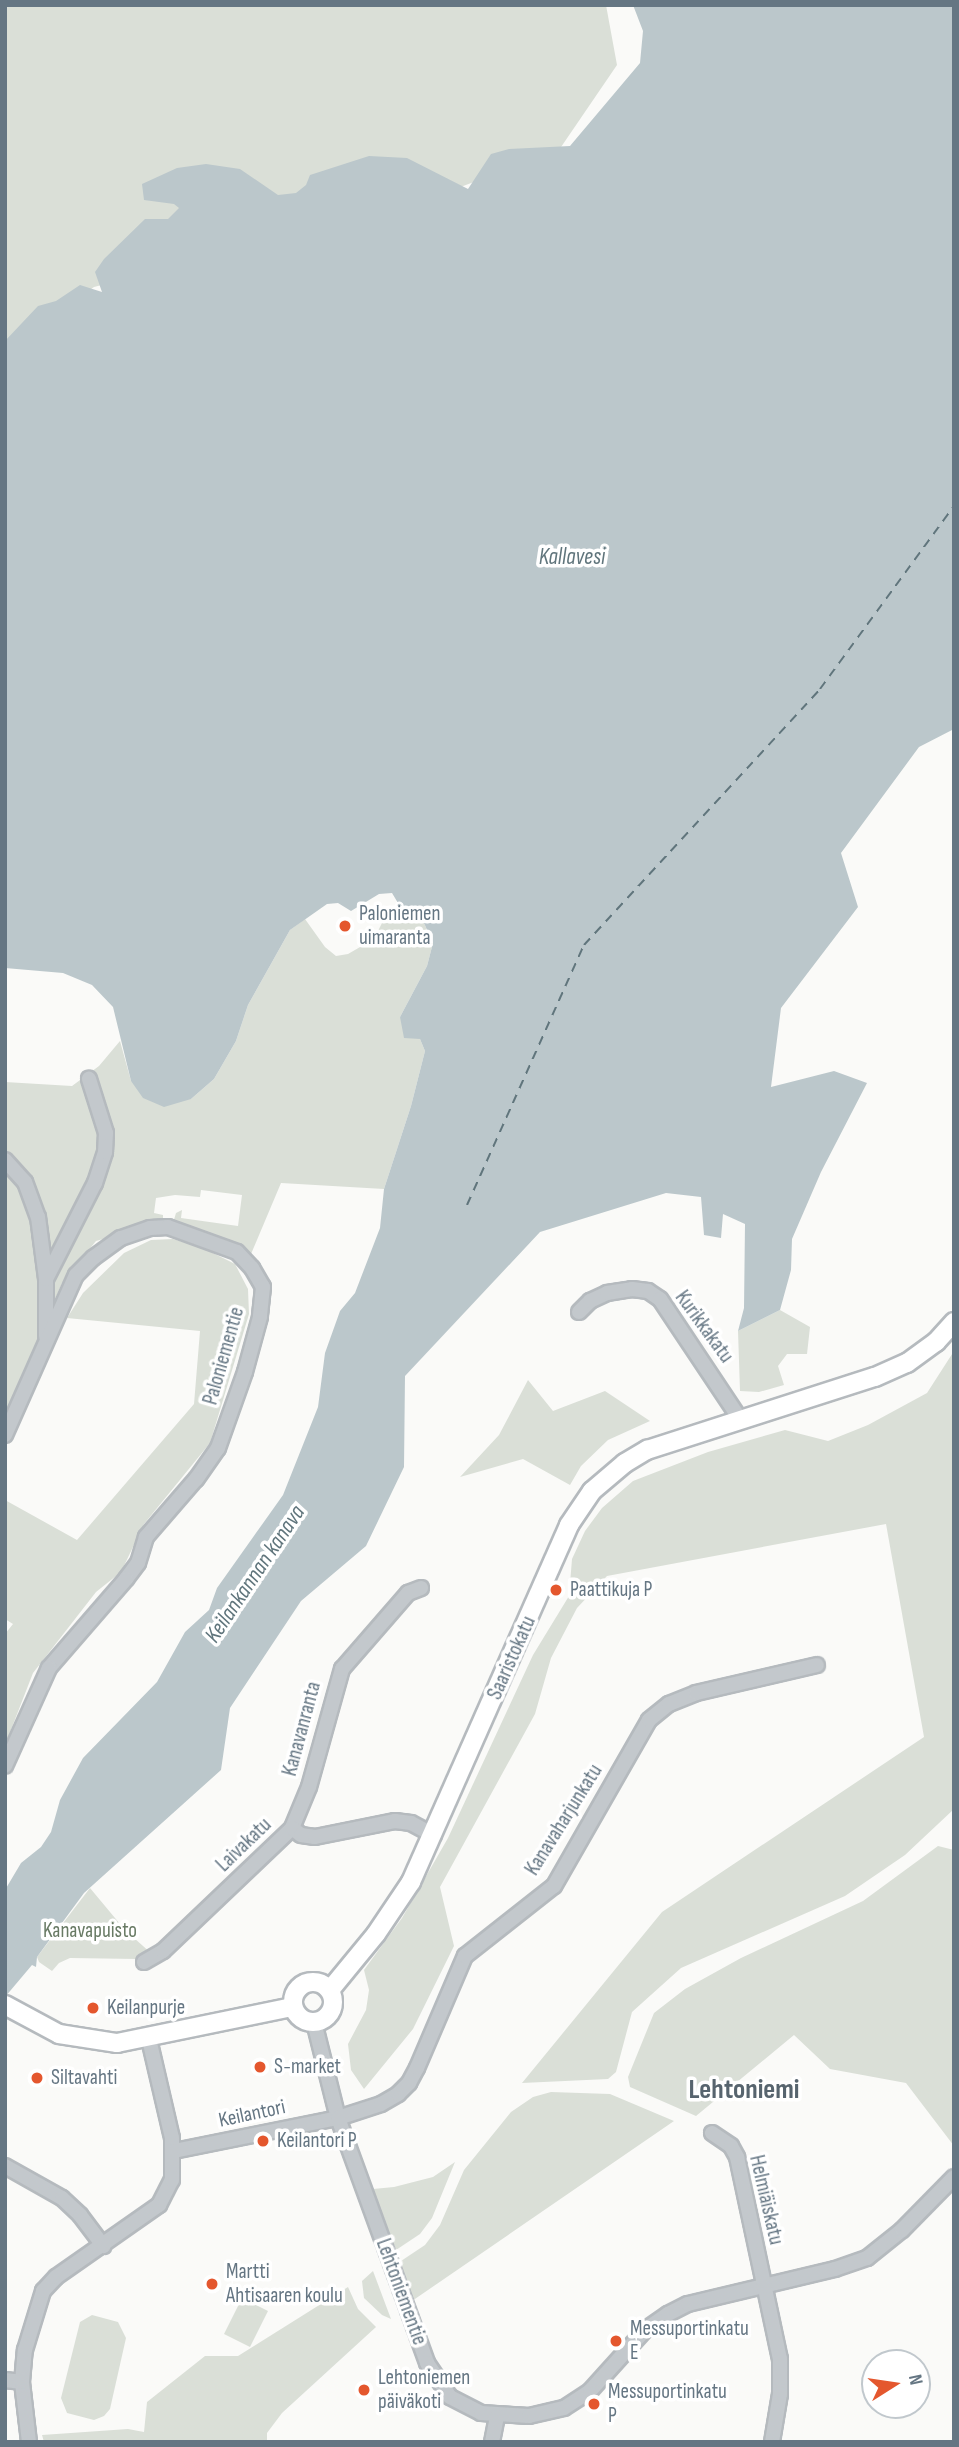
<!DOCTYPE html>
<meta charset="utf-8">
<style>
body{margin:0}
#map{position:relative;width:959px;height:2447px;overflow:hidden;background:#fafaf8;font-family:"Sofia Sans Condensed",sans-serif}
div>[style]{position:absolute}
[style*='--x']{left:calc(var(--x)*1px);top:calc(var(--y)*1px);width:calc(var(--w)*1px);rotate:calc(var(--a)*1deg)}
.green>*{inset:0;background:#dadfd7}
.water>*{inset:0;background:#bbc7cb}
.ferry>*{height:2px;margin-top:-1px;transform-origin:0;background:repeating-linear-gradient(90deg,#60757c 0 9px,transparent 0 16px)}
.roads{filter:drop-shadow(2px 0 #b5babe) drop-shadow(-2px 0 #b5babe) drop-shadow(0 2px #b5babe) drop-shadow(0 -2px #b5babe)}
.minor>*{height:14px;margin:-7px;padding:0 7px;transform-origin:7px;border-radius:7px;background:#c3c8cc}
.major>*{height:18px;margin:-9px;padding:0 9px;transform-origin:9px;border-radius:9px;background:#fff}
.major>.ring{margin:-9px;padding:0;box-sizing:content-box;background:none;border:18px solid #fff;border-radius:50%}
.dots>*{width:19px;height:19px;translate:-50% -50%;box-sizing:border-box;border:4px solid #fff;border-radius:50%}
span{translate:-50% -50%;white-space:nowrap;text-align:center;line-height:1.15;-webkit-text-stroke:7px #fff;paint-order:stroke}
.poi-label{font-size:21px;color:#657683}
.left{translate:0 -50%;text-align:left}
.street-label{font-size:21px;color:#657683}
.park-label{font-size:21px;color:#687a64}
.water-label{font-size:23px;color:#60757c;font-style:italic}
.district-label{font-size:28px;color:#57646e;font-weight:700}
.frame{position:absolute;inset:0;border:7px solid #657683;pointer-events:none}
.north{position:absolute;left:861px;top:2349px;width:70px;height:70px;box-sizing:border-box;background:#fff;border:2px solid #c1c8cd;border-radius:50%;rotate:78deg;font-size:19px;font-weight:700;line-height:28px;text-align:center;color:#657683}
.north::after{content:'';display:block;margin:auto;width:24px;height:32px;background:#e4572e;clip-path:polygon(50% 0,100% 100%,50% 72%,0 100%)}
</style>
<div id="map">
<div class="green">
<i style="clip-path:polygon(5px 5px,606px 5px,617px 65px,559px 150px,423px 201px,94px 287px,5px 347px)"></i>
<i style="clip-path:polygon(398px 903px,395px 914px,424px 923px,433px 943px,427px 966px,400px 1017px,420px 1039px,425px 1051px,411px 1106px,384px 1189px,281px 1183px,251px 1254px,173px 1223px,176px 1213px,182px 1210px,181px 1218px,238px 1226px,242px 1195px,201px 1190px,200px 1197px,175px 1195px,156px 1198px,154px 1213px,163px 1215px,163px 1222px,96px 1241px,62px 1283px,5px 1415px,5px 1082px,72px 1086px,99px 1066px,120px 1041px,131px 1081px,191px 1099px,214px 1079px,236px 1041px,248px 1005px,290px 930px,305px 919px,325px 947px,336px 956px,348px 954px,374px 939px,384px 919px)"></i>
<i style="clip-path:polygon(173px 1239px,203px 1248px,235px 1264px,248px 1289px,249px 1314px,210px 1443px,144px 1524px,121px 1572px,96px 1592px,33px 1673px,5px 1745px,5px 1634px,13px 1624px,5px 1619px,5px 1500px,77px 1540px,194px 1404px,200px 1331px,67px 1318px,83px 1293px,124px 1253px,151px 1240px)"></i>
<i style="clip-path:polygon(780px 1310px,810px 1327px,807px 1354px,787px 1354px,778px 1366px,784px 1385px,759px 1392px,740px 1391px,738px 1331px)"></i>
<i style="clip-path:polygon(954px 1351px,954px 1809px,905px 1855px,845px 1896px,681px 1968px,632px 2012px,616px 2072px,608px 2079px,522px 2083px,662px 1912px,924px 1737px,886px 1524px,607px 1576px,577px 1608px,551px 1658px,535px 1714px,440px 1887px,454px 1946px,413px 2029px,364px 2089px,351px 2070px,348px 2044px,366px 2010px,369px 1990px,364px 1970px,402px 1918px,448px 1838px,533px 1655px,569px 1596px,572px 1559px,585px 1531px,602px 1508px,633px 1481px,708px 1452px,785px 1430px,828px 1441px,868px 1425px,927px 1393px)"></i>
<i style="clip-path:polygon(528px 1380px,553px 1411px,605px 1391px,650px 1421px,608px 1440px,581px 1466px,570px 1485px,523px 1459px,460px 1477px,499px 1435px)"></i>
<i style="clip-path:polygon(938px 1846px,954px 1850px,954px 2146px,906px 2083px,830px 2069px,794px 2035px,696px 2116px,630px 2087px,628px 2077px,654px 2013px,685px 1989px,741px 1958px,863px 1901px)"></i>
<i style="clip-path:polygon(90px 1888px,125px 1930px,152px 1954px,137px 1959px,70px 1958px,59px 1963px,52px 1971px,39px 1962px,37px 1957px)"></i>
<i style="clip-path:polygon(551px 2092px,610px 2094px,674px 2121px,412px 2301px,398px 2263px,425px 2245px,440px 2225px,464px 2170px,511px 2112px,533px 2097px)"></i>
<i style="clip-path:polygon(455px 2162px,432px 2218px,420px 2234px,396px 2250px,373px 2189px,394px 2187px,433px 2177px)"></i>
<i style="clip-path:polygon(373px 2271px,391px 2319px,382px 2315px,364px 2298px,362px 2281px)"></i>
<i style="clip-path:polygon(348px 2287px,358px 2309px,376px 2327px,282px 2413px,267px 2433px,267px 2442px,44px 2442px,42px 2435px,128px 2429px,144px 2432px,147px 2402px,205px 2356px,238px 2356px)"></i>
<i style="clip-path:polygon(242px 2298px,268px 2311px,250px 2347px,224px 2334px)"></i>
<i style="clip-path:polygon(92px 2315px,118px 2322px,126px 2338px,110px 2409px,104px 2416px,94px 2420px,67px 2413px,61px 2398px,80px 2322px)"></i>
</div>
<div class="water">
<i style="clip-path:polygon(633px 5px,954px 5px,954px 729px,919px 747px,841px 853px,858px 907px,781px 1008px,771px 1087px,834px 1071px,867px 1083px,821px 1172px,792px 1239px,791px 1270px,780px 1310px,738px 1331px,744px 1308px,745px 1224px,723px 1214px,721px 1238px,704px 1235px,701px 1197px,666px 1193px,540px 1232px,405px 1376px,404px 1467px,366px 1546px,301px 1601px,230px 1708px,221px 1770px,84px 1893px,37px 1957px,36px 1967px,32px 1965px,5px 1997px,5px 1890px,21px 1863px,41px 1847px,51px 1832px,60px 1800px,83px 1758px,157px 1682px,185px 1632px,209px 1610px,217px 1588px,283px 1495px,318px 1407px,325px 1353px,340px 1311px,355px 1293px,380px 1228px,384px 1189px,411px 1106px,425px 1051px,420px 1039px,404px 1038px,400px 1017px,427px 966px,433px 943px,424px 923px,395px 919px,398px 903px,392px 893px,379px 894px,351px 911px,338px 903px,327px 904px,290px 930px,248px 1005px,236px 1041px,214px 1079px,191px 1099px,164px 1107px,143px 1098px,131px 1081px,113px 1007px,92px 985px,63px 973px,5px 968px,5px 341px,38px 306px,56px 301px,80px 285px,102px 292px,95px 272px,104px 259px,145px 219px,168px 219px,179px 208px,174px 204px,144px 200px,142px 184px,177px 168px,206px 164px,240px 169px,278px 195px,296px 193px,306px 185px,310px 175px,369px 156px,407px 158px,468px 189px,491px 154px,509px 149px,570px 146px,640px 63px,643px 31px)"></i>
</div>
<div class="ferry">
<i style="--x:467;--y:1205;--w:285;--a:-65.8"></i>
<i style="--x:584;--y:945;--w:348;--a:-47.3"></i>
<i style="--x:820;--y:689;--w:227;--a:-53.8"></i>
</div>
<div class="roads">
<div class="minor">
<i style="--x:5;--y:1160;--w:30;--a:48"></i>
<i style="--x:25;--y:1182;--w:37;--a:70"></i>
<i style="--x:38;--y:1217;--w:63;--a:82.6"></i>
<i style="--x:46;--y:1279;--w:57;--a:90"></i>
<i style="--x:46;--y:1279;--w:108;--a:-63"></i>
<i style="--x:95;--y:1183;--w:33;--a:-72"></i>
<i style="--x:105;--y:1152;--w:19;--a:-87"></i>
<i style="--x:106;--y:1133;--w:57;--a:-107.5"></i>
<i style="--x:579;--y:1312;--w:16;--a:-45"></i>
<i style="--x:590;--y:1301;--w:19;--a:-25"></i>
<i style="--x:607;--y:1293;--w:25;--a:-9"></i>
<i style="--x:632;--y:1289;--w:16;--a:7"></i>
<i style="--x:648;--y:1291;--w:14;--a:34"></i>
<i style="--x:660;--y:1299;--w:144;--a:56.3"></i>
<i style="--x:5;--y:1435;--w:175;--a:-66.1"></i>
<i style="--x:76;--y:1275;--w:24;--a:-45"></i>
<i style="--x:93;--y:1258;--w:34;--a:-36"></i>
<i style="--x:121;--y:1238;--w:31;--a:-19"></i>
<i style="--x:150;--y:1228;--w:18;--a:-3"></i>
<i style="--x:168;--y:1227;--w:73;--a:19.9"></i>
<i style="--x:237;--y:1252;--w:22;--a:47"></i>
<i style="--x:252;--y:1268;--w:22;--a:60"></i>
<i style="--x:263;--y:1287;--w:30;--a:96"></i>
<i style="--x:260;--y:1317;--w:57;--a:105.3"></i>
<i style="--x:245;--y:1372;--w:81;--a:109.6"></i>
<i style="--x:218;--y:1448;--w:38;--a:125"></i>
<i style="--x:196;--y:1479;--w:77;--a:130.8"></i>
<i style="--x:146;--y:1537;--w:27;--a:107"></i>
<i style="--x:138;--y:1563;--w:20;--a:127"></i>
<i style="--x:126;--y:1579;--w:118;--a:130.9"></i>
<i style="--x:49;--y:1668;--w:107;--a:114.2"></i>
<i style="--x:292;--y:1828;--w:44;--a:-67.5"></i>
<i style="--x:309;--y:1787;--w:123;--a:-74.4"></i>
<i style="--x:342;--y:1669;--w:101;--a:-49"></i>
<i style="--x:408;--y:1593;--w:14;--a:-21"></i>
<i style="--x:144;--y:1962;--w:22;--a:-30"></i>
<i style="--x:163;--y:1951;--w:178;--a:-43.6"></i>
<i style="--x:292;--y:1828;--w:11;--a:38"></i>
<i style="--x:301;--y:1835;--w:14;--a:8"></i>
<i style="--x:315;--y:1837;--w:82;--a:-11.3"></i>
<i style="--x:395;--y:1821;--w:16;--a:7"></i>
<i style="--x:411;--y:1823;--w:26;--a:28"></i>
<i style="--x:314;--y:2022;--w:99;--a:76"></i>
<i style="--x:338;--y:2118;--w:261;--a:70"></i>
<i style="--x:427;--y:2363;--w:41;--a:55.9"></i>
<i style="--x:450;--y:2397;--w:35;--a:27"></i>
<i style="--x:481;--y:2413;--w:48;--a:3.6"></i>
<i style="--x:529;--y:2416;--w:36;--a:-13"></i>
<i style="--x:564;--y:2408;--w:31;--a:-33"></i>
<i style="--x:590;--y:2391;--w:82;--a:-48"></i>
<i style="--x:645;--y:2330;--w:28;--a:-35"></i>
<i style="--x:668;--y:2314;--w:22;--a:-27"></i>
<i style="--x:688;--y:2304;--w:151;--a:-13.4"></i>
<i style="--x:835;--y:2269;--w:34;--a:-19"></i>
<i style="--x:867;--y:2258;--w:45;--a:-38.7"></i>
<i style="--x:902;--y:2230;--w:74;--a:-45.5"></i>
<i style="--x:712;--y:2133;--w:23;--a:34"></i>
<i style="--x:731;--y:2146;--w:13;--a:61"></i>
<i style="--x:737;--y:2157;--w:207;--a:78"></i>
<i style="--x:780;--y:2359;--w:35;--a:90"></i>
<i style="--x:780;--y:2394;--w:49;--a:99.5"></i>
<i style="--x:174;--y:2151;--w:167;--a:-11.4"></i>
<i style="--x:338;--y:2118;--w:45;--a:-18"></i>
<i style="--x:381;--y:2104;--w:20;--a:-30"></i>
<i style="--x:398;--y:2094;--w:16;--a:-45"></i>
<i style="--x:409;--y:2083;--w:17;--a:-62"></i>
<i style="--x:417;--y:2068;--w:122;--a:-66.8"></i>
<i style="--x:465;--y:1956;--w:113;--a:-38.2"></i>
<i style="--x:554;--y:1886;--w:191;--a:-60.2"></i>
<i style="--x:649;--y:1720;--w:26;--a:-39"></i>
<i style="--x:669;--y:1704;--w:29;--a:-22"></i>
<i style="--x:696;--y:1693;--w:124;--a:-13"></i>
<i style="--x:5;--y:2166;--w:65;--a:29.3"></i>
<i style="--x:62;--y:2198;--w:25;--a:43"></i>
<i style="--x:80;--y:2215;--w:39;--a:53"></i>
<i style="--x:5;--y:2380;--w:17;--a:7"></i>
<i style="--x:29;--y:2442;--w:60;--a:-96.7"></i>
<i style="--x:22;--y:2382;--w:32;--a:-85"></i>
<i style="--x:25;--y:2350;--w:62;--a:-73"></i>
<i style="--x:43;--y:2291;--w:19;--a:-47"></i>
<i style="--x:56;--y:2277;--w:126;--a:-35"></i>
<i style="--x:159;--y:2205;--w:28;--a:-63"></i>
<i style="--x:172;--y:2180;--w:42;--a:-90"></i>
<i style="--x:172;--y:2138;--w:102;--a:-103.1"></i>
<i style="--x:492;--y:2442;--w:26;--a:-79"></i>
</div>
<div class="major">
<i class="ring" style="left:293px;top:1982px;width:22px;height:22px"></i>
<i style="--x:330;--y:1990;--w:72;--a:-50.6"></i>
<i style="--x:376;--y:1934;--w:63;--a:-56.1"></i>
<i style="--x:411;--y:1882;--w:390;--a:-66.1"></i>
<i style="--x:569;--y:1525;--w:41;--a:-55.9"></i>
<i style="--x:592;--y:1491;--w:43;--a:-40.3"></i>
<i style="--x:625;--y:1463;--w:26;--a:-31"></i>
<i style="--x:647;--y:1450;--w:239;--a:-17.8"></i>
<i style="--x:875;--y:1377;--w:35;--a:-24"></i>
<i style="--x:907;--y:1363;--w:36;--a:-36"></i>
<i style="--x:936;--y:1342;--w:27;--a:-48"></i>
<i style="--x:5;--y:2005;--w:61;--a:28.2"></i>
<i style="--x:59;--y:2034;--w:59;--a:8.8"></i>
<i style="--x:117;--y:2043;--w:180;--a:-11.6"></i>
</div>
</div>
<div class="dots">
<i style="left:345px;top:926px;background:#e4572e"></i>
<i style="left:556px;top:1590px;background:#e4572e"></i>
<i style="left:93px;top:2008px;background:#e4572e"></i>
<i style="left:260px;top:2067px;background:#e4572e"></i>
<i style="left:37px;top:2078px;background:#e4572e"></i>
<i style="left:263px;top:2141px;background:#e4572e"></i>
<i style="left:212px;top:2284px;background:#e4572e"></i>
<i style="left:616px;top:2341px;background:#e4572e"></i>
<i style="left:364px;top:2390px;background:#e4572e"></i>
<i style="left:594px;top:2404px;background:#e4572e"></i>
</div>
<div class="poi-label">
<span class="left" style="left:359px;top:926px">Paloniemen<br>uimaranta</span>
<span class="left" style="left:570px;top:1590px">Paattikuja P</span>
<span class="left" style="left:107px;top:2008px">Keilanpurje</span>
<span class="left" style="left:274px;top:2067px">S-market</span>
<span class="left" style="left:51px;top:2078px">Siltavahti</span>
<span class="left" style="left:277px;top:2141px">Keilantori P</span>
<span class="left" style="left:226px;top:2284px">Martti<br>Ahtisaaren koulu</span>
<span class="left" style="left:630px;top:2341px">Messuportinkatu<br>E</span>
<span class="left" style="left:378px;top:2390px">Lehtoniemen<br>päiväkoti</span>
<span class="left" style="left:608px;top:2404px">Messuportinkatu<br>P</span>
</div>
<div class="street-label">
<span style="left:704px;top:1327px;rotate:54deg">Kurikkakatu</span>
<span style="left:224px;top:1356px;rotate:-74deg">Paloniementie</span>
<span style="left:512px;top:1658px;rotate:-66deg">Saaristokatu</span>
<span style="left:302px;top:1729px;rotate:-75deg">Kanavanranta</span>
<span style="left:564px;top:1820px;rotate:-58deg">Kanavaharjunkatu</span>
<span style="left:244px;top:1845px;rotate:-44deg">Laivakatu</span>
<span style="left:252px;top:2114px;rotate:-12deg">Keilantori</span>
<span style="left:766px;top:2200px;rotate:77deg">Helmiäiskatu</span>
<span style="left:401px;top:2292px;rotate:70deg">Lehtoniementie</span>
</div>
<div class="park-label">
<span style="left:90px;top:1931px">Kanavapuisto</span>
</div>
<div class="water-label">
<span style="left:572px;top:557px">Kallavesi</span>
<span style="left:255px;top:1574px;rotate:-56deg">Keilankannan kanava</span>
</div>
<div class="district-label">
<span style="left:744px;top:2090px">Lehtoniemi</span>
</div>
<div class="frame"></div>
<div class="north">N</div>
</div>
